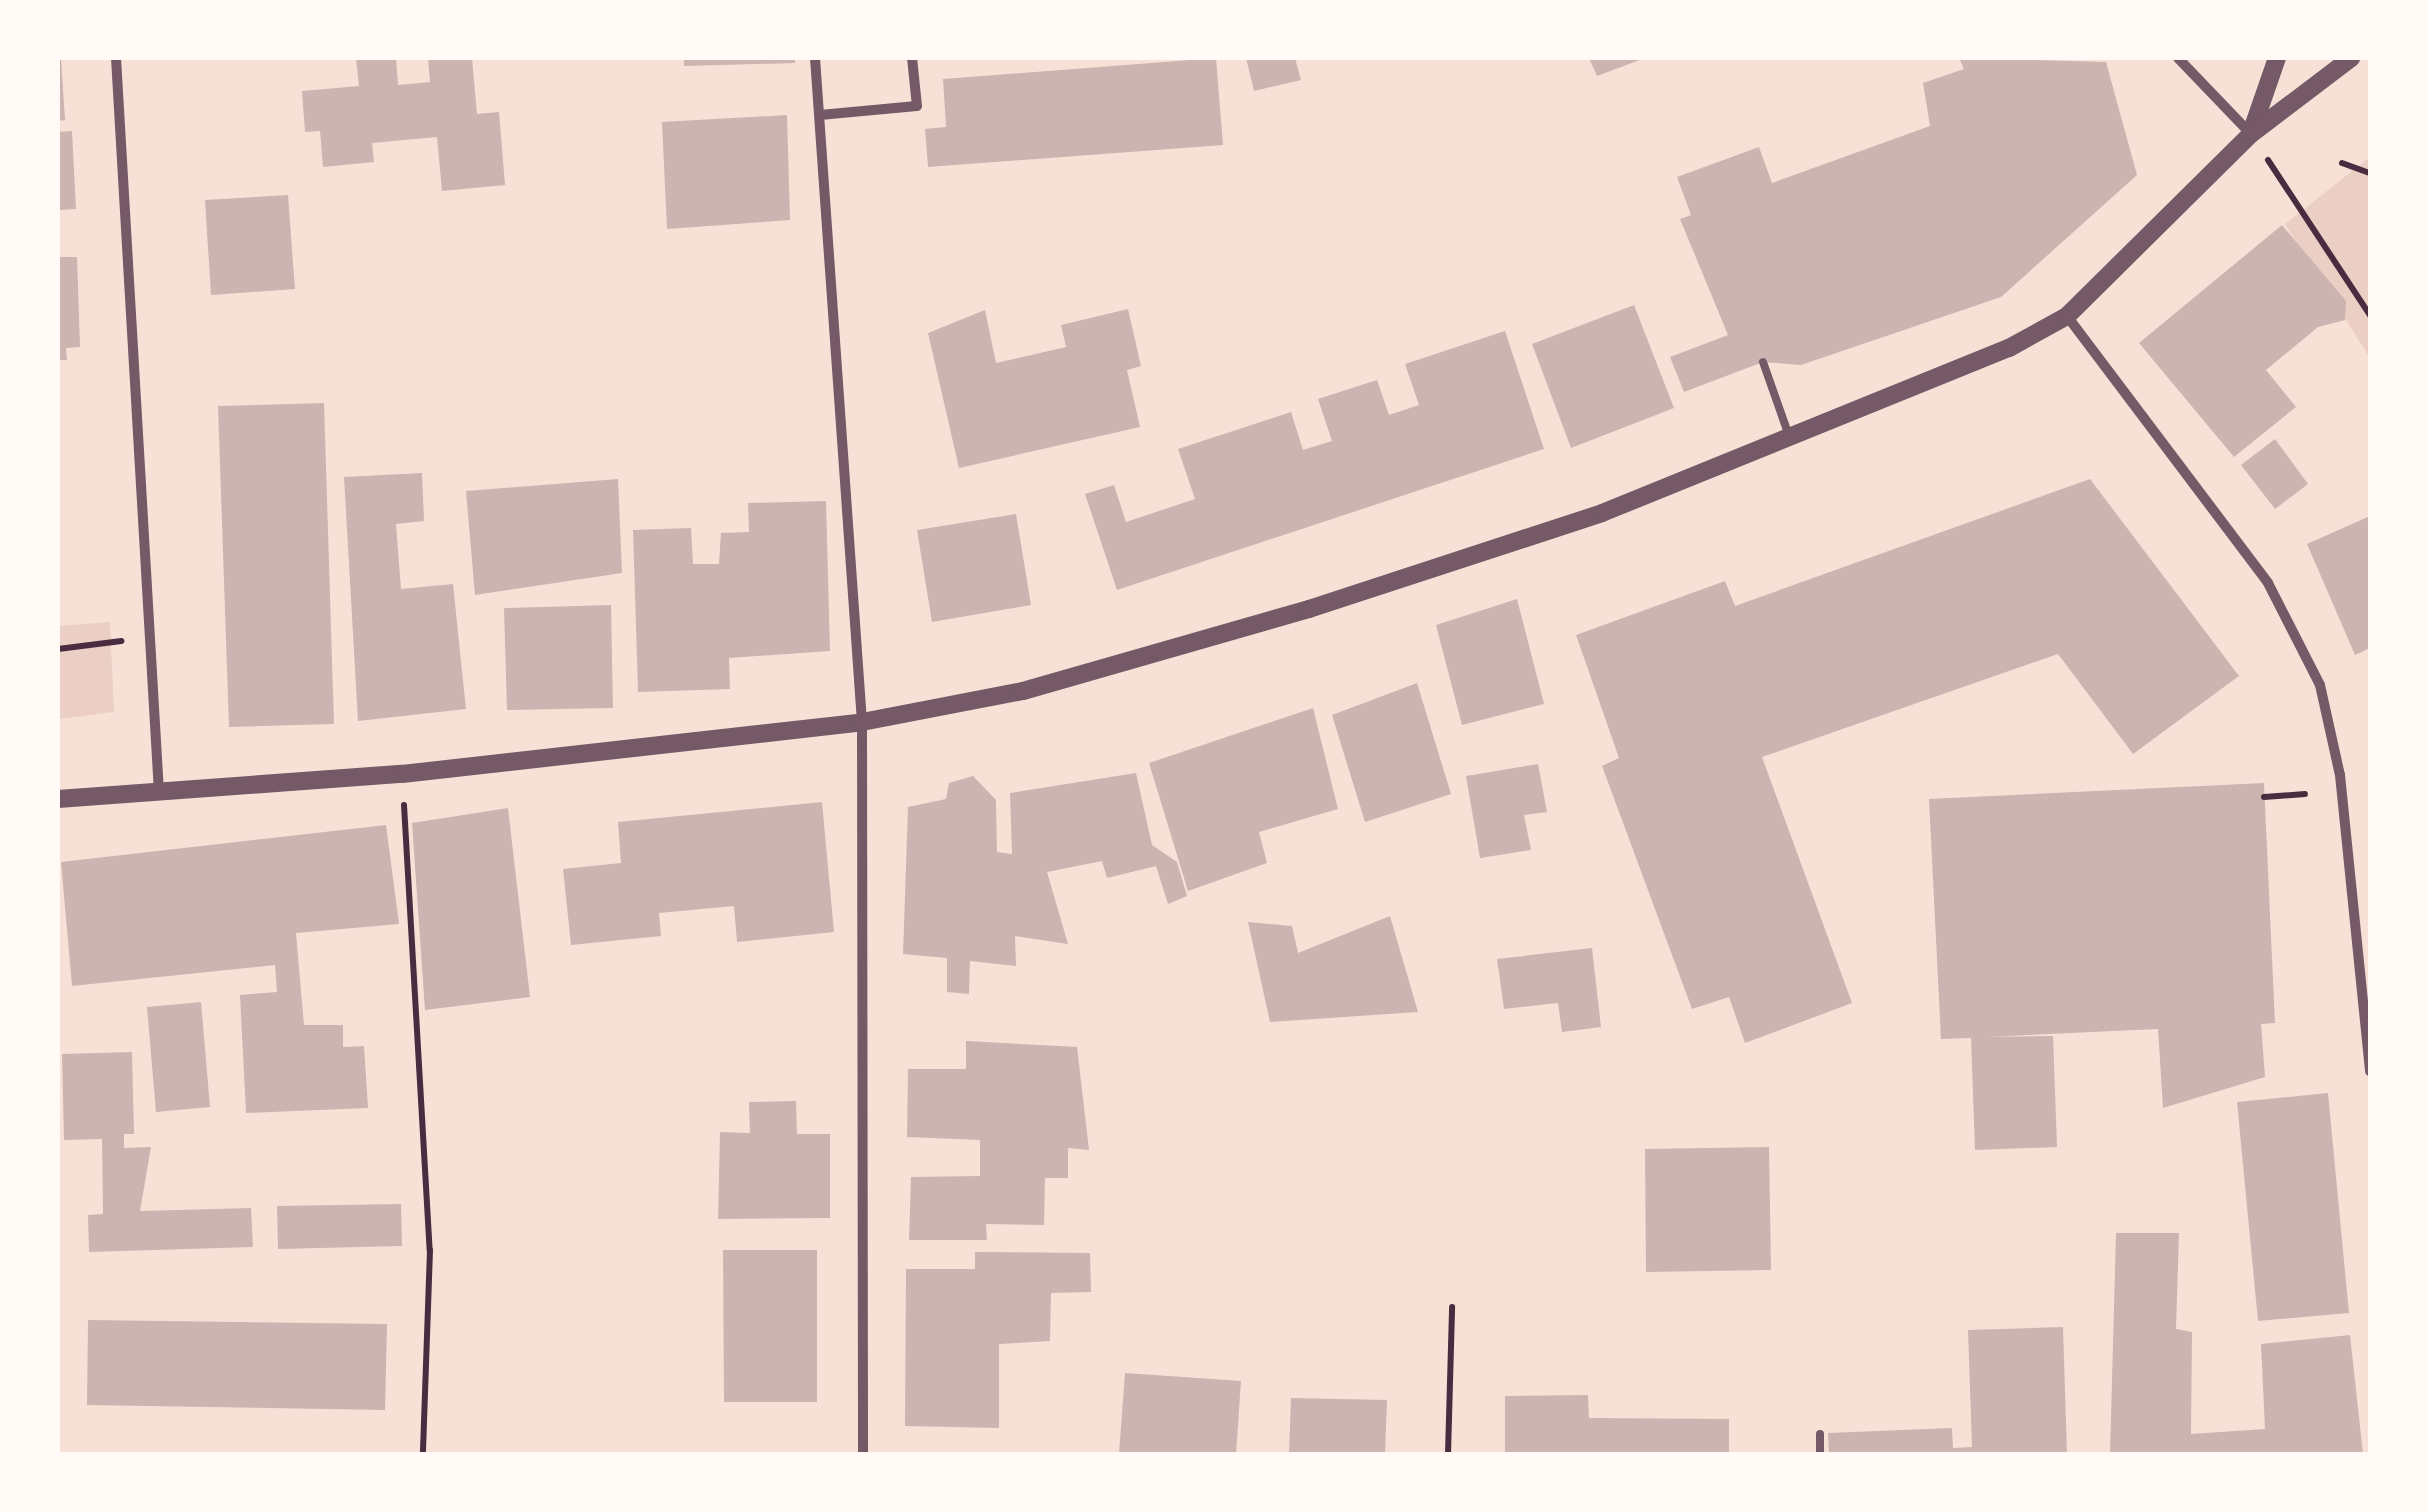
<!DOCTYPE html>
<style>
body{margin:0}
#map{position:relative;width:2428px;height:1512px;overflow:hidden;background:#f7e1d7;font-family:"Work Sans",sans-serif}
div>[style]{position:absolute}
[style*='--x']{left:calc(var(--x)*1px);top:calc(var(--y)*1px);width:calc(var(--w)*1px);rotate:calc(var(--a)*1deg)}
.green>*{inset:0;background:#ebcfc5}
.building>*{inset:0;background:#ccb4b1}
.path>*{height:6px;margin:-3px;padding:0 3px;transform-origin:3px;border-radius:3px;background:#4a2c40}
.service>*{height:8px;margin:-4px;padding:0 4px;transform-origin:4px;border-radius:4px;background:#755966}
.minor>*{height:10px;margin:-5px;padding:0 5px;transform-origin:5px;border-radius:5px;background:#755966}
.tertiary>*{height:18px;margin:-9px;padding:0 9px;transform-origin:9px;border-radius:9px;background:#755966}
span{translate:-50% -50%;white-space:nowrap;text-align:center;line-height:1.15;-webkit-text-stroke:8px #fffaf5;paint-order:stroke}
.frame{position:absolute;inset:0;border:60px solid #fffaf5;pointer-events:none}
</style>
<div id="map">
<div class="green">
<i style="clip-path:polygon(2370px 157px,2370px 358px,2285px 224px)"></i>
<i style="clip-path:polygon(110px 622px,114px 712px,58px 719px,58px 626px)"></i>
</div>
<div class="building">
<i style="clip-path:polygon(58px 58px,61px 58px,65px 120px,58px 121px)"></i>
<i style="clip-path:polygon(356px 58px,396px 58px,398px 85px,430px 82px,428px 58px,472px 58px,477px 114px,499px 112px,505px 185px,442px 191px,437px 137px,372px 143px,374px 162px,323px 167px,320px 131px,305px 132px,302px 91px,359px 86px)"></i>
<i style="clip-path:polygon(684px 58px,795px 58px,795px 63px,684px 66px)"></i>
<i style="clip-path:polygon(1216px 58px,1223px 145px,928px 167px,925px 129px,946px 127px,943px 79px)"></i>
<i style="clip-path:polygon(1246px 58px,1295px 58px,1301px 80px,1254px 91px)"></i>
<i style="clip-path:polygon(1589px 58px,1645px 58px,1597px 76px)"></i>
<i style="clip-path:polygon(1959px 58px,2106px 62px,2137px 175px,2001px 297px,1801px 365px,1763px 362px,1684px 392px,1670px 357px,1728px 335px,1680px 219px,1691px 215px,1677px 177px,1759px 147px,1772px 183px,1930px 126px,1923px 83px,1964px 69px)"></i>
<i style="clip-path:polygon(787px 115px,790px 220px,667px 229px,662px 122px)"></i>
<i style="clip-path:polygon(72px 131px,76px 209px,58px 210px,58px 132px)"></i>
<i style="clip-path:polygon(288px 195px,295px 289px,211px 295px,205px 200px)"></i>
<i style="clip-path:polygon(2282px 225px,2346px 301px,2345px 320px,2318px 327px,2266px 370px,2296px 407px,2234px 457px,2139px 343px)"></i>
<i style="clip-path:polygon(58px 257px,77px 257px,80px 347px,66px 348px,67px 360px,58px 360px)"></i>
<i style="clip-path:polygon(1634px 305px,1674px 408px,1571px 448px,1532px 344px)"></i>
<i style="clip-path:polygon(1128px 309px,1141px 366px,1127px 370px,1140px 427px,959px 468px,928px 333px,985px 310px,996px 363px,1066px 347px,1061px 325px)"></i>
<i style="clip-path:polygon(1505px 331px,1544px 449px,1117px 590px,1085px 494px,1114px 485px,1126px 522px,1195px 499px,1178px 449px,1291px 412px,1303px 450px,1332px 441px,1318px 399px,1377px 380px,1389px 415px,1419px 405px,1405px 364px)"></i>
<i style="clip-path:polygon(324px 403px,334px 724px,229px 727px,218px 406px)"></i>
<i style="clip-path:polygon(2275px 439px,2308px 484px,2275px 509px,2241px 465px)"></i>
<i style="clip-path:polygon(422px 473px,424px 521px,396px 524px,401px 589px,453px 584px,466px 709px,358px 721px,344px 477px)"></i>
<i style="clip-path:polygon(618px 479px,622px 573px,475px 595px,466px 491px)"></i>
<i style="clip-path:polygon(2090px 479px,2239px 676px,2133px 754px,2058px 654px,1762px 757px,1852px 1003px,1745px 1043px,1729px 997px,1692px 1009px,1602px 766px,1619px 758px,1576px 635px,1725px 581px,1735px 606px)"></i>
<i style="clip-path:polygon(826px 501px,830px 651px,729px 658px,730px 689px,638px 692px,633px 530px,691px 528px,693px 564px,719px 564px,721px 533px,749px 532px,748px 503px)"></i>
<i style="clip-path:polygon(1016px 514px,1031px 605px,932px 622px,917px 530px)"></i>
<i style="clip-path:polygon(2370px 516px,2370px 648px,2355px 655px,2307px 544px)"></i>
<i style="clip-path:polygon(1517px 599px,1544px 704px,1462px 725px,1436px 625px)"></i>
<i style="clip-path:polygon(611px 605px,613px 708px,507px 710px,504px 608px)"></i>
<i style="clip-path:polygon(1417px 683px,1451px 794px,1365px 822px,1332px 715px)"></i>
<i style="clip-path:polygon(1313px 708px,1338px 809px,1259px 832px,1267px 863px,1188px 891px,1149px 763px)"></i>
<i style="clip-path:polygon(1538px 764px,1547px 812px,1524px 815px,1531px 850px,1480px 858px,1466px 776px)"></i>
<i style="clip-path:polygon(1136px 773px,1152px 845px,1177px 862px,1187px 896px,1168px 904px,1156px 866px,1107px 878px,1102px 861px,1047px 872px,1068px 944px,1015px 936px,1016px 966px,970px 961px,969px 994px,947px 992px,947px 958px,903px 954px,908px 807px,946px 799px,949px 783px,973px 776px,996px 800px,997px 852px,1012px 854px,1010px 793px)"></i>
<i style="clip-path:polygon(2264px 783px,2275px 1023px,2261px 1024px,2265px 1077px,2163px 1108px,2158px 1029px,1986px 1037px,2053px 1036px,2057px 1147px,1975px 1150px,1971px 1038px,1941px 1039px,1929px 799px)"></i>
<i style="clip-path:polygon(822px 802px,834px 932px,737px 942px,734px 906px,659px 913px,661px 936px,571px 945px,563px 869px,621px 863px,618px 822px)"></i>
<i style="clip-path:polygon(508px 808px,530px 997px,425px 1010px,412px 823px)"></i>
<i style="clip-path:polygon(386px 825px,399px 924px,296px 933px,304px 1025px,343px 1025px,343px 1047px,364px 1046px,368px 1108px,246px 1113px,240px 995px,277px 992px,275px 965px,72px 986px,61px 862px)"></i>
<i style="clip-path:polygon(1390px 916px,1418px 1012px,1270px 1022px,1248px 922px,1292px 926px,1298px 953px)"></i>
<i style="clip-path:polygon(1592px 948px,1601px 1027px,1562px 1032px,1558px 1003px,1504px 1009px,1497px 959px)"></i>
<i style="clip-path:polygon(201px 1002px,210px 1107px,156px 1112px,147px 1007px)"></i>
<i style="clip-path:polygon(966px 1041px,1077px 1047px,1089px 1150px,1068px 1148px,1068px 1178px,1045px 1178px,1044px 1225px,986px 1224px,987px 1240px,909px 1240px,911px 1177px,980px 1176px,980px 1140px,907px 1137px,908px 1069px,966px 1069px)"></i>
<i style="clip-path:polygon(132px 1052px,134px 1134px,124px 1134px,124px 1148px,151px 1147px,140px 1211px,251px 1208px,253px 1247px,89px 1252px,88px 1215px,103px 1214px,102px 1139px,64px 1140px,62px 1054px)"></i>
<i style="clip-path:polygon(2328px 1093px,2349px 1313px,2258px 1321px,2237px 1102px)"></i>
<i style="clip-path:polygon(796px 1101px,797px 1134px,830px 1134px,830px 1218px,718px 1219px,720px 1132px,750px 1133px,749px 1102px)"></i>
<i style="clip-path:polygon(1769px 1147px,1771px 1270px,1646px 1272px,1645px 1149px)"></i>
<i style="clip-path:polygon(401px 1204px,402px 1246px,278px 1249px,277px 1206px)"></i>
<i style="clip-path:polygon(2116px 1233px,2179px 1233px,2176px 1329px,2192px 1332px,2191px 1434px,2265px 1429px,2261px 1344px,2350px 1335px,2363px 1454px,2110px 1454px)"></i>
<i style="clip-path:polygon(723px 1250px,817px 1250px,817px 1402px,724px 1402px)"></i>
<i style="clip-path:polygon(975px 1252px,1090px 1253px,1091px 1292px,1051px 1293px,1050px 1341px,999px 1344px,999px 1428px,905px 1426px,906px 1269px,975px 1269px)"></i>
<i style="clip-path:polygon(88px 1320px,387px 1324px,385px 1410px,87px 1405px)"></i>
<i style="clip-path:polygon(2063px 1327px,2067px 1454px,1829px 1454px,1828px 1433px,1952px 1428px,1953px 1448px,1972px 1447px,1968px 1330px)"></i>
<i style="clip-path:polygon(1125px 1373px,1241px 1381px,1236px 1454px,1119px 1454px)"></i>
<i style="clip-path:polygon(1588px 1395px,1589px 1418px,1729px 1419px,1729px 1454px,1505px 1454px,1505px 1396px)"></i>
<i style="clip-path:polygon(1291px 1398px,1387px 1400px,1385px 1454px,1289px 1454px)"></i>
</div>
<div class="path">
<i style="--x:2268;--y:160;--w:186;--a:56.7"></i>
<i style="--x:2342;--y:163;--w:30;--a:20"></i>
<i style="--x:58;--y:649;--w:64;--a:-7.2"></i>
<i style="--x:2264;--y:797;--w:41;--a:-4.2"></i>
<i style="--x:404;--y:805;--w:446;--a:86.7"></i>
<i style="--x:430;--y:1250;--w:204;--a:92"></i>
<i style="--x:1448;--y:1454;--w:147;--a:-88.4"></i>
</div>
<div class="service">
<i style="--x:1763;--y:362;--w:78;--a:70.6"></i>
<i style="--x:1820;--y:1434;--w:20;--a:90"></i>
</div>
<div class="minor">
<i style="--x:116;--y:58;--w:735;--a:86.65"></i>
<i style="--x:815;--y:58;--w:666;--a:85.95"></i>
<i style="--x:862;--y:722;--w:732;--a:89.92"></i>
<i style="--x:2178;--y:58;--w:105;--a:46.2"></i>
<i style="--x:820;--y:115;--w:97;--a:-5.3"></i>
<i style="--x:917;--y:106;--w:48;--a:-95.9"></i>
<i style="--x:2067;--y:316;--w:334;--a:53"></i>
<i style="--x:2268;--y:583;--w:114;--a:63"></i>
<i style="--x:2320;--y:685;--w:92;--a:77.5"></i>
<i style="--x:2340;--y:775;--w:298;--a:84.2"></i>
</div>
<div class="tertiary">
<i style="--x:2251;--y:133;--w:79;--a:-70.9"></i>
<i style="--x:58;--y:799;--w:345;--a:-4.2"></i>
<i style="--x:402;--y:774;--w:463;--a:-6.4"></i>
<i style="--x:862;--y:722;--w:164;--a:-10.9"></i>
<i style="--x:1023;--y:691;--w:298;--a:-16"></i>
<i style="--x:1309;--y:609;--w:308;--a:-18.1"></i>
<i style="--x:1602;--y:513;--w:439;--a:-22.1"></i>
<i style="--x:2009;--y:348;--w:66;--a:-28.9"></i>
<i style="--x:2067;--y:316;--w:259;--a:-44.7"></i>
<i style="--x:2251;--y:134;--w:126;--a:-37.2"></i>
</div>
<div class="frame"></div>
</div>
